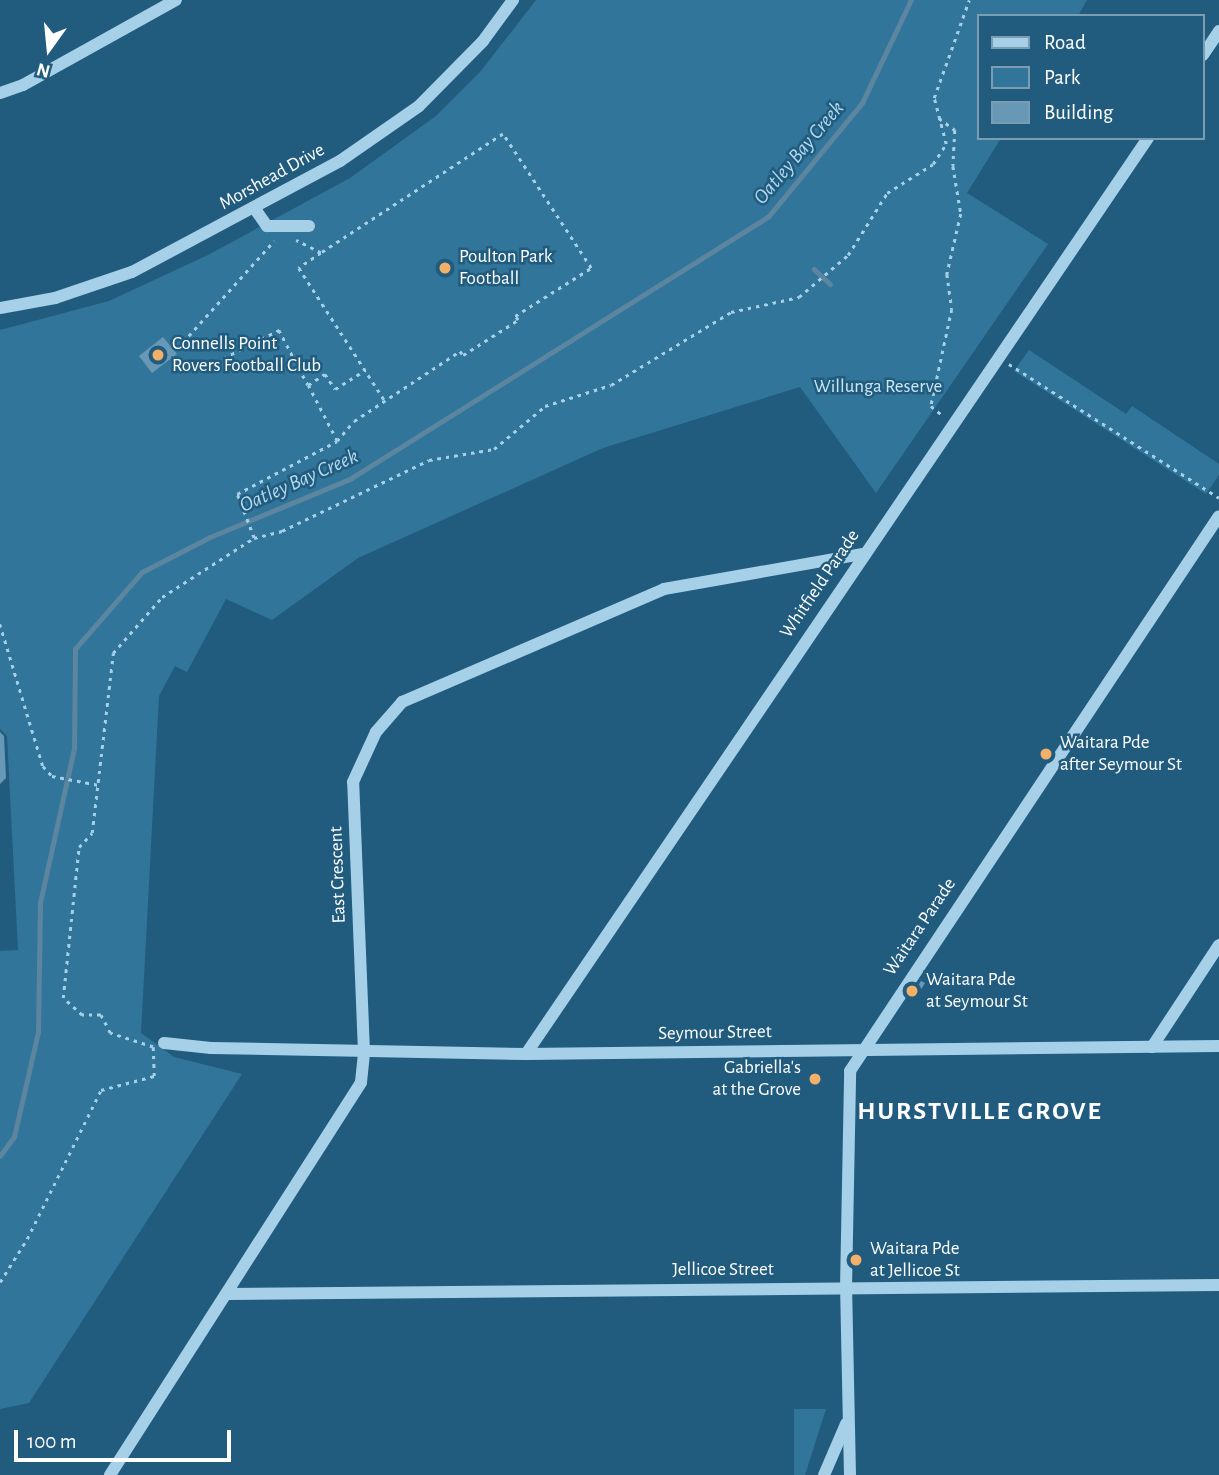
<!DOCTYPE html>
<style>
body{margin:0}
#map{position:relative;width:1219px;height:1475px;overflow:hidden;background:#215c7f;font-family:"Alegreya Sans",sans-serif}
div>[style]{position:absolute}
[style*='--x']{left:calc(var(--x)*1px);top:calc(var(--y)*1px);width:calc(var(--w)*1px);rotate:calc(var(--a)*1deg)}
.green>*{inset:0;background:#31759b}
.stream>*{height:4.5px;margin:-2.25px;padding:0 2.25px;transform-origin:2.25px;border-radius:2.25px;background:#5c859f}
.building>*{inset:0;background:#6799b6}
.path>*{height:2.5px;margin-top:-1.25px;transform-origin:0;background:repeating-linear-gradient(90deg,#a6d0e7 0 3.5px,transparent 0 8.5px)}
.minor>*{height:12px;margin:-6px;padding:0 6px;transform-origin:6px;border-radius:6px;background:#a6d0e7}
.dots>*{width:19px;height:19px;translate:-50% -50%;box-sizing:border-box;border:4px solid #215c7f;border-radius:50%}
span{translate:-50% -50%;white-space:nowrap;text-align:center;line-height:1.15;-webkit-text-stroke:5px #215c7f;paint-order:stroke}
.street-label{font-size:19px;color:#fff}
.poi-label{font-size:19px;color:#fff}
.left{translate:0 -50%;text-align:left}
.right{translate:-100% -50%;text-align:right}
.park-label{font-size:19px;color:#cae6f5}
.water-label{font-size:21px;color:#b2d9ef;font-style:italic}
.district-label{font-size:26px;color:#fff;font-weight:700;letter-spacing:2px}
.legend{position:absolute;left:977px;top:14px;width:228px;height:126px;box-sizing:border-box;background:#215c7f;border:2px solid #7a9db2;margin:0;padding:9px 12px;list-style:none;font-size:21px;color:#fff}
.legend li{display:flex;align-items:center;gap:14px;height:35px}
.legend b{width:35px;border:2px solid #7a9db2}
.north{position:absolute;left:14px;top:14px;width:70px;height:70px;-webkit-text-stroke:5px #215c7f;paint-order:stroke;rotate:195deg;font-size:19px;font-weight:700;line-height:28px;text-align:center;color:#fff}
.north::after{content:'';display:block;margin:auto;width:24px;height:32px;background:#fff;clip-path:polygon(50% 0,100% 100%,50% 72%,0 100%)}
.scale{position:absolute;left:14px;top:1430px;width:217px;height:32px;box-sizing:border-box;border:4px solid #fff;border-top:0;padding-left:9px;font-size:21px;line-height:24px;white-space:nowrap;color:#fff;-webkit-text-stroke:5px #215c7f;paint-order:stroke}
</style>
<div id="map">
<div class="green">
<i style="clip-path:polygon(536px 0,1087px 0,1078px 16px,979px 16px,979px 138px,1001px 138px,967px 193px,1048px 244px,876px 493px,800px 387px,603px 448px,358px 558px,272px 620px,226px 599px,187px 672px,175px 666px,159px 696px,141px 1033px,174px 1057px,242px 1074px,29px 1403px,0 1409px,0 951px,18px 950px,7px 736px,0 729px,0 330px,109px 301px,208px 255px,350px 178px,436px 116px,481px 71px)"></i>
<i style="clip-path:polygon(1029px 350px,1126px 414px,1132px 406px,1219px 464px,1219px 475px,1206px 494px,1014px 371px)"></i>
<i style="clip-path:polygon(794px 1409px,826px 1409px,805px 1475px,794px 1475px)"></i>
</div>
<div class="stream">
<i style="--x:814;--y:269;--w:22;--a:43"></i>
<i style="--x:0;--y:1156;--w:24;--a:-54"></i>
<i style="--x:14;--y:1137;--w:108;--a:-77.1"></i>
<i style="--x:38;--y:1032;--w:129;--a:-89.1"></i>
<i style="--x:40;--y:903;--w:158;--a:-77.6"></i>
<i style="--x:74;--y:749;--w:100;--a:-89.4"></i>
<i style="--x:75;--y:649;--w:102;--a:-49"></i>
<i style="--x:142;--y:572;--w:76;--a:-27.2"></i>
<i style="--x:210;--y:537;--w:152;--a:-22.5"></i>
<i style="--x:350;--y:479;--w:493;--a:-32.1"></i>
<i style="--x:768;--y:217;--w:148;--a:-50.5"></i>
<i style="--x:862;--y:103;--w:114;--a:-64.6"></i>
</div>
<div class="building">
<i style="clip-path:polygon(163px 337px,177px 354px,152px 373px,139px 356px)"></i>
<i style="clip-path:polygon(0 732px,4px 736px,6px 778px,0 784px)"></i>
<i style="clip-path:polygon(921px 981px,925px 983px,919px 993px,915px 991px)"></i>
</div>
<div class="path">
<i style="--x:939;--y:118;--w:20;--a:37"></i>
<i style="--x:955;--y:130;--w:36;--a:93"></i>
<i style="--x:953;--y:166;--w:49;--a:80.5"></i>
<i style="--x:961;--y:214;--w:62;--a:103.1"></i>
<i style="--x:947;--y:274;--w:35;--a:82"></i>
<i style="--x:952;--y:309;--w:99;--a:102.2"></i>
<i style="--x:931;--y:406;--w:13;--a:39"></i>
<i style="--x:321;--y:253;--w:27;--a:146"></i>
<i style="--x:299;--y:268;--w:158;--a:57.1"></i>
<i style="--x:183;--y:342;--w:136;--a:-48"></i>
<i style="--x:1009;--y:364;--w:249;--a:32.5"></i>
<i style="--x:208;--y:366;--w:80;--a:-26.9"></i>
<i style="--x:279;--y:330;--w:62;--a:62.2"></i>
<i style="--x:337;--y:441;--w:63;--a:-117.4"></i>
<i style="--x:308;--y:385;--w:20;--a:-33"></i>
<i style="--x:325;--y:374;--w:18;--a:56"></i>
<i style="--x:335;--y:389;--w:36;--a:-32"></i>
<i style="--x:254;--y:538;--w:47;--a:-111.1"></i>
<i style="--x:237;--y:494;--w:113;--a:-27.9"></i>
<i style="--x:337;--y:441;--w:26;--a:-50"></i>
<i style="--x:354;--y:421;--w:127;--a:-33.4"></i>
<i style="--x:460;--y:351;--w:5;--a:53"></i>
<i style="--x:463;--y:355;--w:65;--a:-32.5"></i>
<i style="--x:518;--y:320;--w:5;--a:-127"></i>
<i style="--x:515;--y:316;--w:90;--a:-32.3"></i>
<i style="--x:591;--y:268;--w:160;--a:-123.3"></i>
<i style="--x:503;--y:134;--w:217;--a:146.8"></i>
<i style="--x:321;--y:253;--w:28;--a:-153"></i>
<i style="--x:0;--y:624;--w:148;--a:73.2"></i>
<i style="--x:43;--y:766;--w:13;--a:48"></i>
<i style="--x:52;--y:776;--w:48;--a:10.8"></i>
<i style="--x:0;--y:1282;--w:51;--a:-57.9"></i>
<i style="--x:27;--y:1239;--w:166;--a:-63.6"></i>
<i style="--x:101;--y:1090;--w:55;--a:-14.8"></i>
<i style="--x:154;--y:1076;--w:29;--a:-92"></i>
<i style="--x:153;--y:1047;--w:45;--a:-162"></i>
<i style="--x:110;--y:1033;--w:20;--a:-117"></i>
<i style="--x:101;--y:1015;--w:19;--a:180"></i>
<i style="--x:82;--y:1015;--w:25;--a:-138"></i>
<i style="--x:63;--y:998;--w:152;--a:-84"></i>
<i style="--x:79;--y:847;--w:19;--a:-47"></i>
<i style="--x:92;--y:833;--w:181;--a:-83.3"></i>
<i style="--x:113;--y:653;--w:74;--a:-48.8"></i>
<i style="--x:162;--y:597;--w:109;--a:-32.7"></i>
<i style="--x:254;--y:538;--w:29;--a:-14"></i>
<i style="--x:282;--y:531;--w:163;--a:-25.8"></i>
<i style="--x:429;--y:460;--w:66;--a:-9.6"></i>
<i style="--x:494;--y:449;--w:67;--a:-40.1"></i>
<i style="--x:545;--y:406;--w:69;--a:-17.7"></i>
<i style="--x:611;--y:385;--w:140;--a:-31.3"></i>
<i style="--x:731;--y:312;--w:70;--a:-12.4"></i>
<i style="--x:799;--y:297;--w:65;--a:-40.6"></i>
<i style="--x:848;--y:255;--w:73;--a:-57.8"></i>
<i style="--x:887;--y:193;--w:54;--a:-32.2"></i>
<i style="--x:933;--y:164;--w:24;--a:-57"></i>
<i style="--x:946;--y:144;--w:48;--a:-104.6"></i>
<i style="--x:934;--y:98;--w:104;--a:-70.3"></i>
</div>
<div class="minor">
<i style="--x:1203;--y:55;--w:29;--a:-56"></i>
<i style="--x:0;--y:93;--w:24;--a:-19"></i>
<i style="--x:23;--y:85;--w:175;--a:-29.1"></i>
<i style="--x:255;--y:209;--w:21;--a:55"></i>
<i style="--x:267;--y:226;--w:42;--a:0"></i>
<i style="--x:0;--y:308;--w:56;--a:-10.3"></i>
<i style="--x:55;--y:298;--w:81;--a:-18.7"></i>
<i style="--x:132;--y:272;--w:236;--a:-28.1"></i>
<i style="--x:340;--y:161;--w:96;--a:-34.8"></i>
<i style="--x:419;--y:106;--w:91;--a:-45.4"></i>
<i style="--x:483;--y:41;--w:51;--a:-53.8"></i>
<i style="--x:164;--y:1043;--w:47;--a:6.1"></i>
<i style="--x:211;--y:1048;--w:315;--a:1.1"></i>
<i style="--x:526;--y:1054;--w:693;--a:-0.66"></i>
<i style="--x:1152;--y:1047;--w:122;--a:-56.7"></i>
<i style="--x:526;--y:1054;--w:1107;--a:-55.82"></i>
<i style="--x:227;--y:1294;--w:992;--a:-0.52"></i>
<i style="--x:110;--y:1475;--w:466;--a:-57.4"></i>
<i style="--x:361;--y:1082;--w:30;--a:-84"></i>
<i style="--x:364;--y:1052;--w:270;--a:-92.3"></i>
<i style="--x:353;--y:782;--w:55;--a:-65.3"></i>
<i style="--x:376;--y:732;--w:40;--a:-49"></i>
<i style="--x:402;--y:702;--w:285;--a:-23.3"></i>
<i style="--x:664;--y:589;--w:202;--a:-10"></i>
<i style="--x:824;--y:1475;--w:56;--a:-66.7"></i>
<i style="--x:850;--y:1475;--w:187;--a:-91.2"></i>
<i style="--x:846;--y:1288;--w:217;--a:-88.9"></i>
<i style="--x:850;--y:1071;--w:666;--a:-56.38"></i>
</div>
<div class="dots">
<i style="left:445px;top:268px;background:#f3b068"></i>
<i style="left:158px;top:355px;background:#f3b068"></i>
<i style="left:1046px;top:754px;background:#f3b068"></i>
<i style="left:912px;top:991px;background:#f3b068"></i>
<i style="left:815px;top:1079px;background:#f3b068"></i>
<i style="left:856px;top:1260px;background:#f3b068"></i>
</div>
<div class="street-label">
<span style="left:272px;top:177px;rotate:-29deg">Morshead Drive</span>
<span style="left:820px;top:584px;rotate:-56deg">Whitfield Parade</span>
<span style="left:338px;top:875px;rotate:-92deg">East Crescent</span>
<span style="left:920px;top:927px;rotate:-56deg">Waitara Parade</span>
<span style="left:715px;top:1033px;rotate:-1deg">Seymour Street</span>
<span style="left:723px;top:1270px">Jellicoe Street</span>
</div>
<div class="poi-label">
<span class="left" style="left:459px;top:268px">Poulton Park<br>Football</span>
<span class="left" style="left:172px;top:355px">Connells Point<br>Rovers Football Club</span>
<span class="left" style="left:1060px;top:754px">Waitara Pde<br>after Seymour St</span>
<span class="left" style="left:926px;top:991px">Waitara Pde<br>at Seymour St</span>
<span class="right" style="left:801px;top:1079px">Gabriella's<br>at the Grove</span>
<span class="left" style="left:870px;top:1260px">Waitara Pde<br>at Jellicoe St</span>
</div>
<div class="park-label">
<span style="left:878px;top:387px">Willunga Reserve</span>
</div>
<div class="water-label">
<span style="left:799px;top:153px;rotate:-50deg">Oatley Bay Creek</span>
<span style="left:299px;top:481px;rotate:-24deg">Oatley Bay Creek</span>
</div>
<div class="district-label">
<span style="left:980px;top:1112px">HURSTVILLE GROVE</span>
</div>
<ul class="legend">
<li><b style="height:9px;background:#a6d0e7"></b>Road</li>
<li><b style="height:19px;background:#31759b"></b>Park</li>
<li><b style="height:19px;background:#6799b6"></b>Building</li>
</ul>
<div class="north">N</div>
<div class="scale">100 m</div>
</div>
